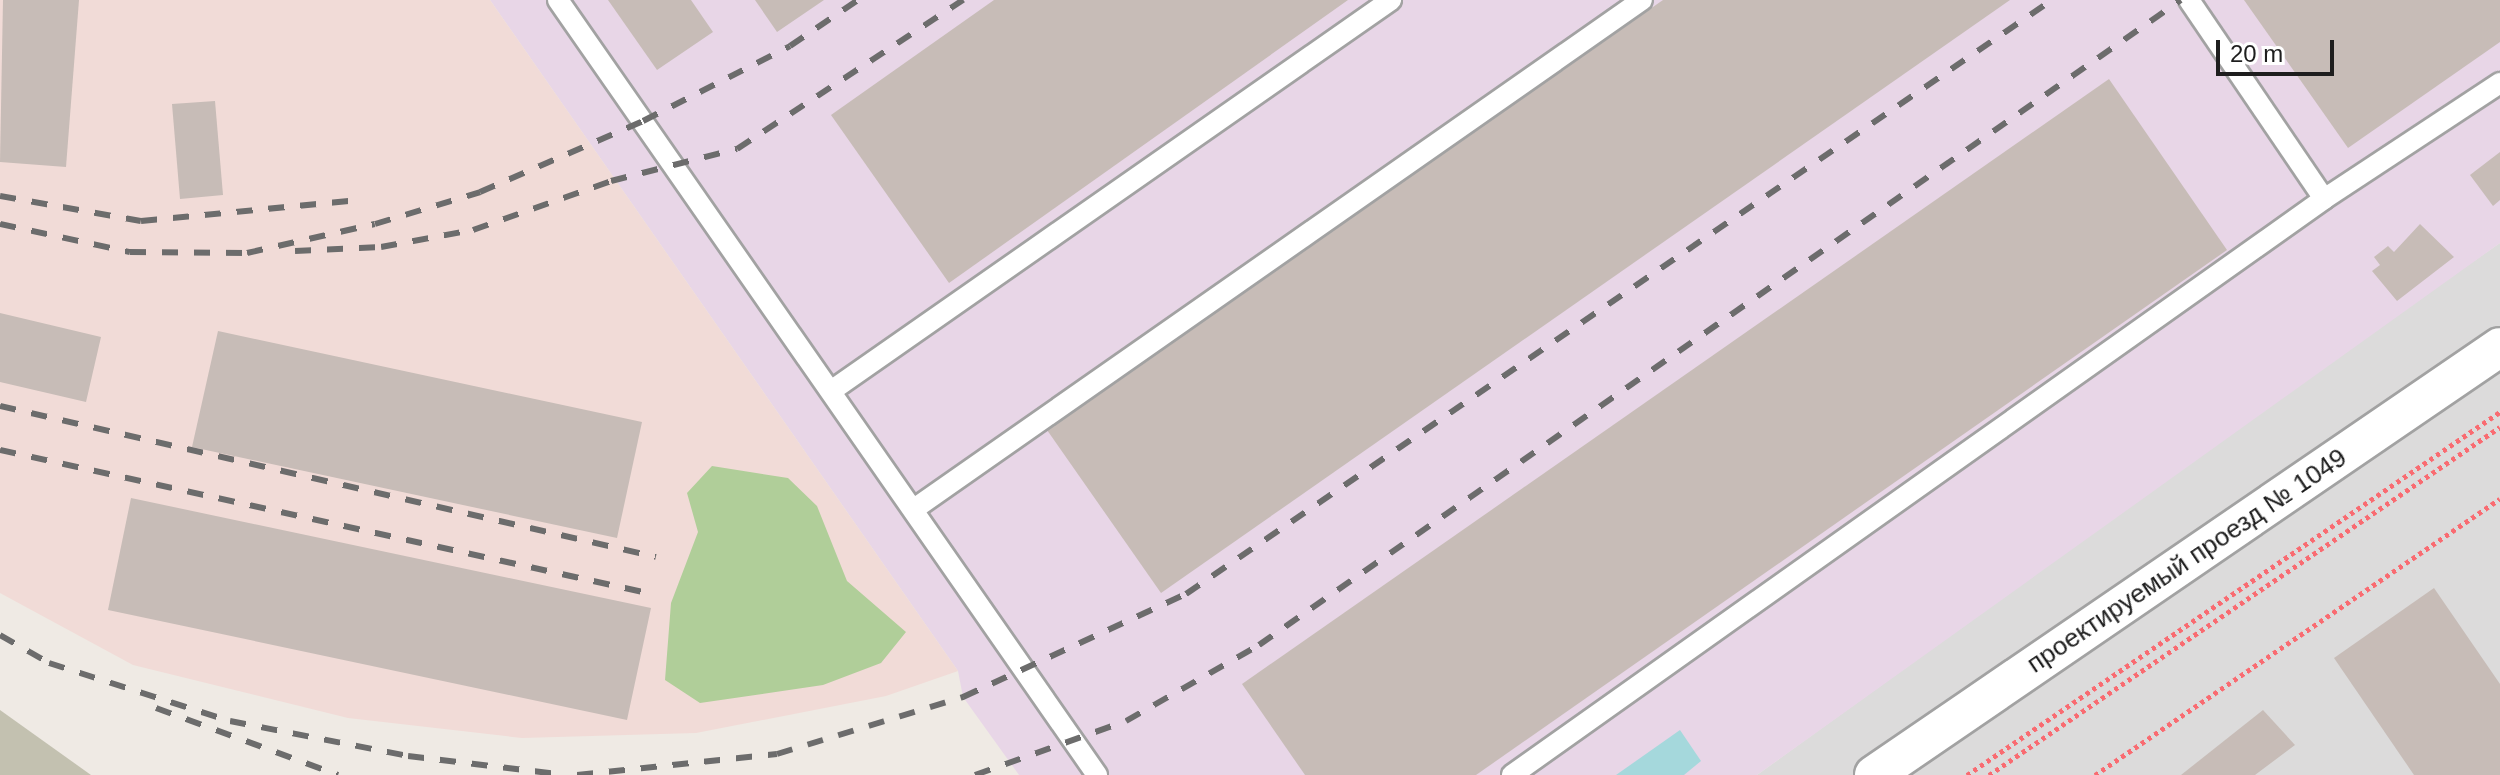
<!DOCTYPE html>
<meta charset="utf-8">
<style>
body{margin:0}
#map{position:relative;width:2500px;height:775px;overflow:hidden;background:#efeae4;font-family:Helvetica,sans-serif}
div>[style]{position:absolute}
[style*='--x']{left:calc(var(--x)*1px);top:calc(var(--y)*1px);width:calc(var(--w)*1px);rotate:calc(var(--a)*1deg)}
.residential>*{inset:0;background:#dcdbdb}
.industrial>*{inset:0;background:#e8d6e7}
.military>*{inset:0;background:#f1dbd7}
.construction>*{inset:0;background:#c3c1b0}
.forest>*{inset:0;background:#b0ce99}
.water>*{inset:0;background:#a5d8dc}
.building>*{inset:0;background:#c7bcb7}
.path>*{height:5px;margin-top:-2.5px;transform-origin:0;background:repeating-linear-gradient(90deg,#f96b71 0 4px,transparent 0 8px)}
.roads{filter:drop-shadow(2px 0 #a2a2a2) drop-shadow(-2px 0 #a2a2a2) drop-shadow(0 2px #a2a2a2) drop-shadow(0 -2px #a2a2a2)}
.service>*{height:20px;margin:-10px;padding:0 10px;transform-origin:10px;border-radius:10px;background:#fff}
.minor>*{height:38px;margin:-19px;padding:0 19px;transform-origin:19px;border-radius:19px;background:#fff}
.rail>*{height:6px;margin-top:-3px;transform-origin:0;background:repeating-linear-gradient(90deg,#6c6c6c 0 16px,transparent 0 32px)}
span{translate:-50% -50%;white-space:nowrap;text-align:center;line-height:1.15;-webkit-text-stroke:7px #fff;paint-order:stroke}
.street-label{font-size:26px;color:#1e1e1e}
.scale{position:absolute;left:2216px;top:40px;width:118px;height:36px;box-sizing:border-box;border:4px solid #1e1e1e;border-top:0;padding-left:10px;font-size:24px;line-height:28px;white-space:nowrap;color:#1e1e1e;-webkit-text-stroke:6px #fff;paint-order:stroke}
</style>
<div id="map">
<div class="residential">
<i style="clip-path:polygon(2500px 243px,2500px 775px,1757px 775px,2366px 336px)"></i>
</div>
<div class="industrial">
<i style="clip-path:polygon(490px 0,2500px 0,2500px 243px,1757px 775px,1019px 775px,963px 697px,958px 671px)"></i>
</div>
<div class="military">
<i style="clip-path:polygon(0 0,490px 0,958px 671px,886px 696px,696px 733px,522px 738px,348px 718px,133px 665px,0 593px)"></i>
</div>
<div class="construction">
<i style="clip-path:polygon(0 710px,91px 775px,0 775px)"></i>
</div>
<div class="forest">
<i style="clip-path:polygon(712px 466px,788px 478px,817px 506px,847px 581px,906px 632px,881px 663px,823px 685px,700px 703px,665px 680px,671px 603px,698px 532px,687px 493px)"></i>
</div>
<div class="water">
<i style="clip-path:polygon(1680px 730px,1701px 761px,1684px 775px,1616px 775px)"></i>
</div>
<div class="building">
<i style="clip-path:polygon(3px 0,79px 0,66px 167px,0 162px)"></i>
<i style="clip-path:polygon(608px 0,691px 0,713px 32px,657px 70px)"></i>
<i style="clip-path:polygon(755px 0,824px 0,777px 32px)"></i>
<i style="clip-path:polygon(994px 0,1348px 0,949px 283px,831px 115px)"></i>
<i style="clip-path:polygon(1663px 0,2010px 0,1161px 593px,1047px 430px)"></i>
<i style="clip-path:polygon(2244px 0,2500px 0,2500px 42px,2348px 148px)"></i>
<i style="clip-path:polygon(2109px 79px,2227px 250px,1476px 775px,1305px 775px,1242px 684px)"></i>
<i style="clip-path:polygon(215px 101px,223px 195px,180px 199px,172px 104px)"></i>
<i style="clip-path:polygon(2500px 152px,2500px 200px,2493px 206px,2470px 175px)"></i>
<i style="clip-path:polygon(2420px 224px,2454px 257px,2397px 301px,2372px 271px,2380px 265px,2374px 257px,2388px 246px,2394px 252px)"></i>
<i style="clip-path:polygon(0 313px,101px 337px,86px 402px,0 382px)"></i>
<i style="clip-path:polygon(218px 331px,642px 422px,617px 538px,192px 447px)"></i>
<i style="clip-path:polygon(131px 498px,651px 608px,627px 720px,108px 610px)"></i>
<i style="clip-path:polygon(2434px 588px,2500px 684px,2500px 775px,2414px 775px,2334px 658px)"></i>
<i style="clip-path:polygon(2263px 710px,2295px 745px,2255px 775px,2181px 775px)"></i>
</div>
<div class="path">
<i style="--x:1967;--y:775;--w:645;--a:-34.26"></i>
<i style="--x:1989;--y:775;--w:618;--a:-34.26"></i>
<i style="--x:2095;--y:775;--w:490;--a:-34.3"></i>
</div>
<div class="roads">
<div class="service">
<i style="--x:558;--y:0;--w:944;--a:55.18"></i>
<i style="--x:2189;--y:0;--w:240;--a:55.8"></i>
<i style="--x:831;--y:391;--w:683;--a:-34.92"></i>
<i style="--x:914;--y:509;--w:888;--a:-34.96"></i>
<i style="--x:1512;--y:775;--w:996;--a:-35.35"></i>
<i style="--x:2324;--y:199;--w:211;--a:-33.4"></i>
</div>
<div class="minor">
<i style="--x:1874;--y:775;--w:758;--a:-34.36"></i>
</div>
</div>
<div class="rail">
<i style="--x:0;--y:196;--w:143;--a:10.1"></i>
<i style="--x:141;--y:221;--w:219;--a:-5.5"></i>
<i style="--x:0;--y:224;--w:133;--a:12.2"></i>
<i style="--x:130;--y:252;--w:117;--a:0.5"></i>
<i style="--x:247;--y:253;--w:131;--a:-12.8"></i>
<i style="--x:375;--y:224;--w:110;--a:-16.9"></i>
<i style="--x:480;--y:192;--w:178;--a:-23.5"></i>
<i style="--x:643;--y:121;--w:165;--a:-27"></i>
<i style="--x:790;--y:46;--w:82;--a:-34.1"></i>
<i style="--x:295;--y:251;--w:86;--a:-2.7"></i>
<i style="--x:381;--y:247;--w:94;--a:-10.5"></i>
<i style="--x:473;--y:230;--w:146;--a:-19.5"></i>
<i style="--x:611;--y:181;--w:130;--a:-14.3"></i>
<i style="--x:737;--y:149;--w:271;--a:-33.4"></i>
<i style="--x:0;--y:406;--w:673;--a:12.96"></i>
<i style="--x:0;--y:450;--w:663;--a:12.46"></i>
<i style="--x:0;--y:635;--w:56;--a:29.7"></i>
<i style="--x:49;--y:663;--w:190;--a:17.8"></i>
<i style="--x:230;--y:721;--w:181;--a:11.1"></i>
<i style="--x:408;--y:756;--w:159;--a:6.9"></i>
<i style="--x:156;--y:708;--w:194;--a:20.2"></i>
<i style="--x:577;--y:775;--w:201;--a:-6"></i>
<i style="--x:777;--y:754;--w:195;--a:-17"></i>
<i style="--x:963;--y:697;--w:246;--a:-24.8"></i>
<i style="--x:1186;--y:594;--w:1050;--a:-34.45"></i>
<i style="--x:975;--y:775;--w:160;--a:-19.7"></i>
<i style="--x:1126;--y:721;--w:153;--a:-29.7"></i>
<i style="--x:1259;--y:645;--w:1125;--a:-34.98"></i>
</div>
<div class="street-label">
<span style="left:2187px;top:561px;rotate:-34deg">проектируемый проезд № 1049</span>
</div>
<div class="scale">20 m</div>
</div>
